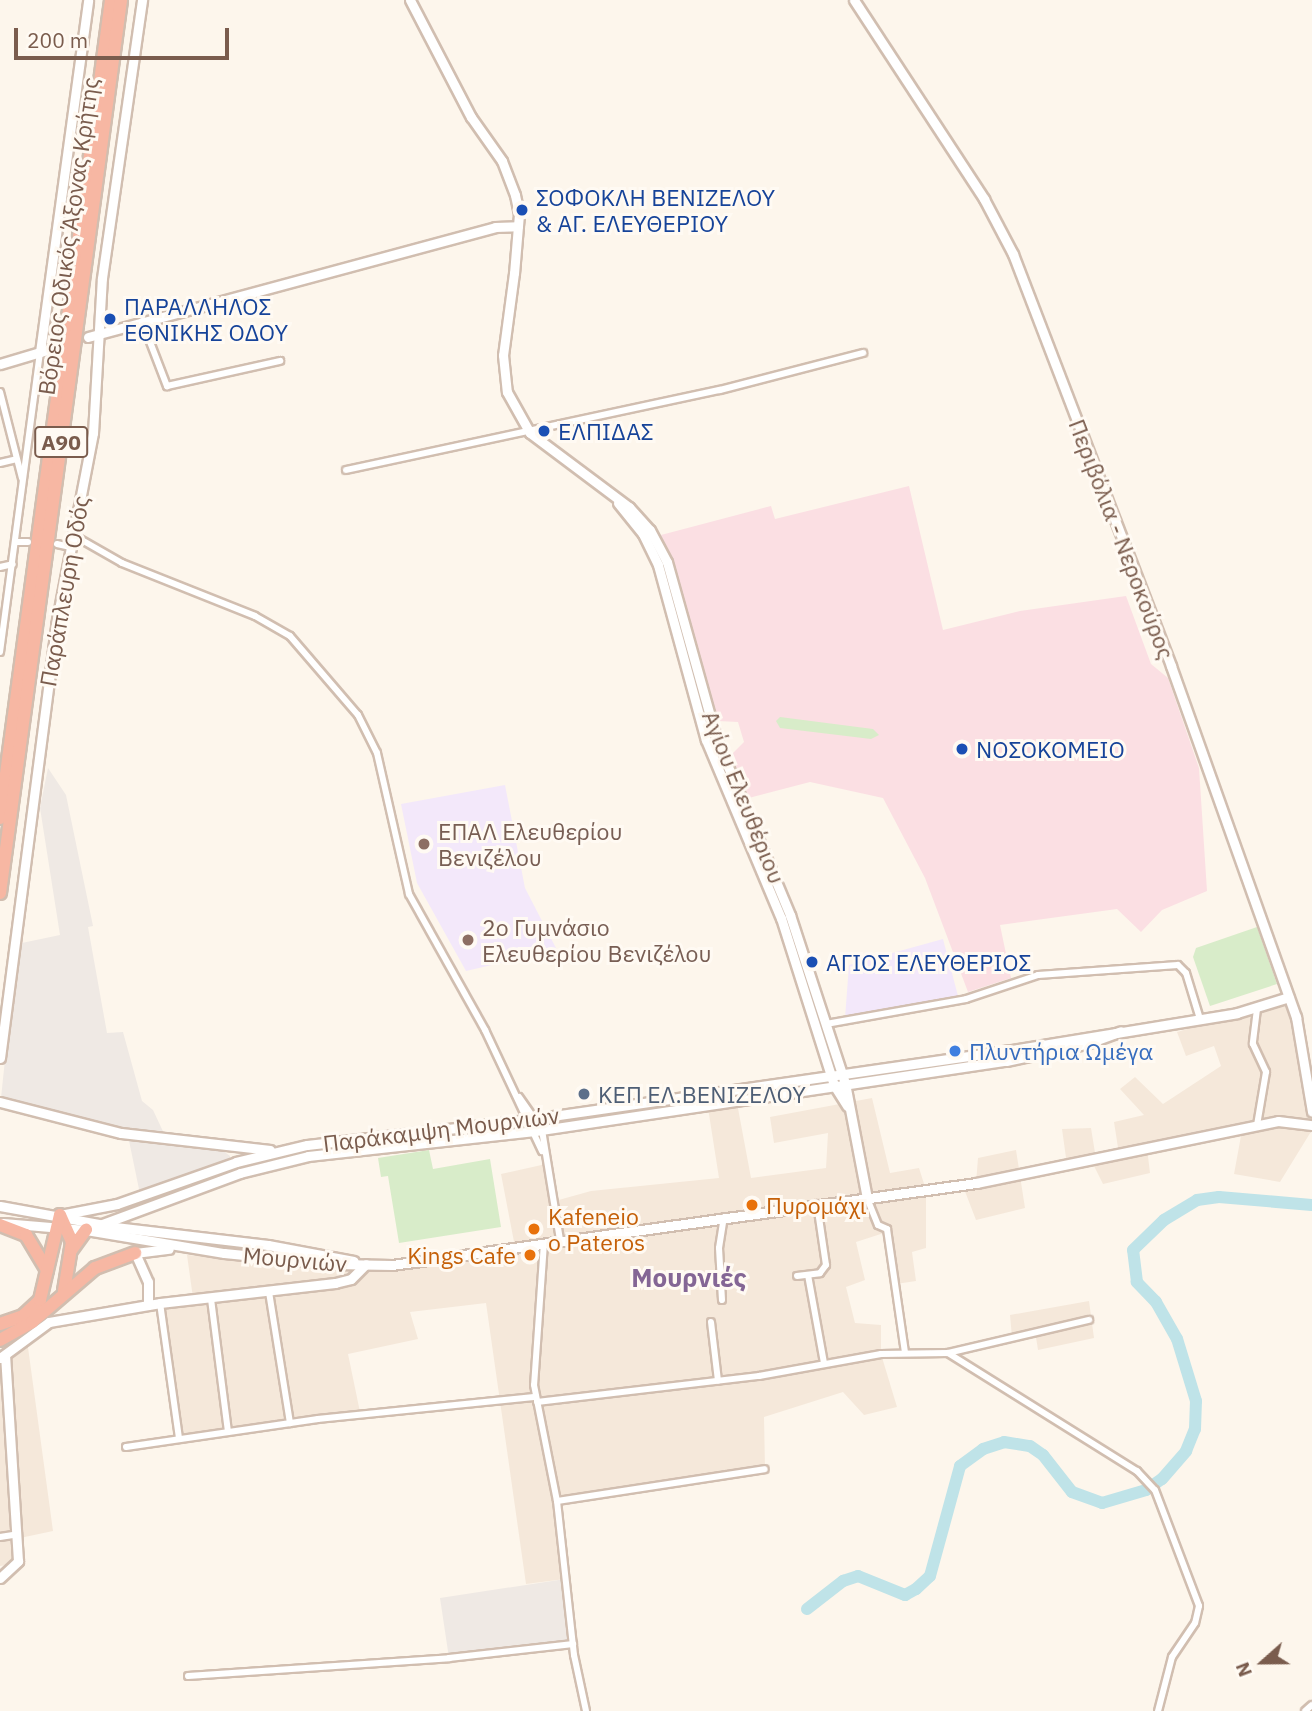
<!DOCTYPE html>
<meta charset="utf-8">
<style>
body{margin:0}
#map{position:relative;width:1312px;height:1711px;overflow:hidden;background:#fdf6ec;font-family:"IBM Plex Sans",sans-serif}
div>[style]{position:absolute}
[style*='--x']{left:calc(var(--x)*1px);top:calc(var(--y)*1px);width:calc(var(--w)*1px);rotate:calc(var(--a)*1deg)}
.residential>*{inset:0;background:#f5e8da}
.industrial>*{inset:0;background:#efe9e4}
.education>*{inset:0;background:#f3e8fa}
.medical>*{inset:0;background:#fbdfe3}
.green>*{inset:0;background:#d8ecc9}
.river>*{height:12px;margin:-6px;padding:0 6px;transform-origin:6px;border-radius:6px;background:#bfe3e8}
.roads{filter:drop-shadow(2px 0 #d1beb0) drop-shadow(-2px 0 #d1beb0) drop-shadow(0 2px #d1beb0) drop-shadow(0 -2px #d1beb0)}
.street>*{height:6px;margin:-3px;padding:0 3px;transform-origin:3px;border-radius:3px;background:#fff}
.secondary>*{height:9px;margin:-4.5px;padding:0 4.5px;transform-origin:4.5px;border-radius:4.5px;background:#fff}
.highway>*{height:12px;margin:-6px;padding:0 6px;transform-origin:6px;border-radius:6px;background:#f7b7a3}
.dots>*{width:19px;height:19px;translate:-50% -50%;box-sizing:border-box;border:4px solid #fffaf3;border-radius:50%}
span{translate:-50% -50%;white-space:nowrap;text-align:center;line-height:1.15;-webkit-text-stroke:6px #fffaf3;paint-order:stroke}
.shield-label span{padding:2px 5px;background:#fffaf3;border:2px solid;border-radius:5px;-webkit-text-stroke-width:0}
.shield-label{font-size:21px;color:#7a5c4d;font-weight:700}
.transit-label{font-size:23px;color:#164399}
.left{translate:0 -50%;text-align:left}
.street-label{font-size:23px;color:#7a5c4d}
.education-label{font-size:23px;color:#785e54}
.shop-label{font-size:23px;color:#366cbe}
.service-label{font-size:23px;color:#4e5e75}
.food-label{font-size:23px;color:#c56008}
.right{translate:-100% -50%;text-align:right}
.quarter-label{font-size:26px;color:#846695;font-weight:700}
.north{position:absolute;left:1228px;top:1627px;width:70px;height:70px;-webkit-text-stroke:5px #fffaf3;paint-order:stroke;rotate:249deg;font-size:19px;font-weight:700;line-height:28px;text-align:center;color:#7a5c4d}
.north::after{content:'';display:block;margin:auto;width:24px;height:32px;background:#7a5c4d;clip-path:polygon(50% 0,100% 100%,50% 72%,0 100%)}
.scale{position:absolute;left:14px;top:28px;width:215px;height:32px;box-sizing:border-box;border:4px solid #7a5c4d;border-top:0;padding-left:9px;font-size:21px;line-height:24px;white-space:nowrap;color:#7a5c4d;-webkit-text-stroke:5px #fffaf3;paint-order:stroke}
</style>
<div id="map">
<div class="residential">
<i style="clip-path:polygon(1274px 1004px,1284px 1004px,1291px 1016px,1312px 1115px,1312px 1130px,1280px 1182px,1234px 1174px,1243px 1125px,1147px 1148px,1150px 1173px,1103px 1184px,1091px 1160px,1067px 1165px,1062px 1129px,1091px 1128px,1096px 1159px,1119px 1154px,1114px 1122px,1144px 1115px,1120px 1089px,1135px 1077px,1163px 1104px,1221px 1066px,1214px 1046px,1186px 1056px,1177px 1032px)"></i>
<i style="clip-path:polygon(872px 1098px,890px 1173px,919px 1168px,926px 1190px,926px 1248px,912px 1252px,916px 1281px,896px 1284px,887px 1232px,856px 1242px,865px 1280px,846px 1287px,855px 1323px,881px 1325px,881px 1354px,897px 1407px,864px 1415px,843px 1392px,764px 1417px,765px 1469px,558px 1501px,565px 1579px,526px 1584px,486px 1303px,410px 1312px,418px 1339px,348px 1354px,360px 1412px,181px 1437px,163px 1307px,194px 1305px,187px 1255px,393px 1272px,515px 1247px,501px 1174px,546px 1164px,555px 1201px,591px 1191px,719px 1178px,708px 1108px,737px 1103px,751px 1178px,826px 1168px,828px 1133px,774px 1143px,770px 1117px)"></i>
<i style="clip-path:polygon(1016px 1150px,1025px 1208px,976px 1220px,961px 1181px,976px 1183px,978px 1158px)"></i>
<i style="clip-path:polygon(1089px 1301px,1094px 1338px,1038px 1350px,1035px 1331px,1012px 1337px,1010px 1315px)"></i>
<i style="clip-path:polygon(27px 1340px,53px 1531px,20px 1538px,20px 1563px,0 1566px,0 1359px)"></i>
</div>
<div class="industrial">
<i style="clip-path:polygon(48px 768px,66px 795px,93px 926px,88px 927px,107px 1033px,123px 1032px,142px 1101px,153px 1110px,168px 1142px,222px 1150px,230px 1156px,230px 1162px,140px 1194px,127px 1131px,33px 1110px,1px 1098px,17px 944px,60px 935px,40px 808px)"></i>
<i style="clip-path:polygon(565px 1579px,573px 1644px,449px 1658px,440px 1598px)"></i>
</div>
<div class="education">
<i style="clip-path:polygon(505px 785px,525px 888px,557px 950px,466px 971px,417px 883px,401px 804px)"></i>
<i style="clip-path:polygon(943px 939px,958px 996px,845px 1018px,849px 965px)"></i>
</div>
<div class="medical">
<i style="clip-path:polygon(909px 486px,943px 630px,1020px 611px,1126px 596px,1151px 664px,1168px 678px,1199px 768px,1207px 891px,1162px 910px,1141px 932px,1117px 909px,1000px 925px,1011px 978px,968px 992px,925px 878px,883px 798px,810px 782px,745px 799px,731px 755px,744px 742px,738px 722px,718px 721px,713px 715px,677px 572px,661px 535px,771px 506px,775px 519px)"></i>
</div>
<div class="green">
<i style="clip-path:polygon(780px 717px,873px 729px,879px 735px,871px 739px,780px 728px,776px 721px)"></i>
<i style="clip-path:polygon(1257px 927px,1277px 984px,1210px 1006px,1193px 957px,1196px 948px)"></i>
<i style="clip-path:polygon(429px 1150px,433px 1169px,490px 1159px,501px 1227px,399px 1243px,388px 1176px,381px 1177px,378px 1158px)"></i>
</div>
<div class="river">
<i style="--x:807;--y:1609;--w:46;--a:-37.9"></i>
<i style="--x:843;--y:1581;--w:16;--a:-18"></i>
<i style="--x:858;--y:1576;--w:51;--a:22"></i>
<i style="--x:905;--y:1595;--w:13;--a:-29"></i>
<i style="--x:916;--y:1589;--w:19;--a:-43"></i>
<i style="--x:930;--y:1576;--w:114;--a:-74.7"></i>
<i style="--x:960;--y:1466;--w:29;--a:-36"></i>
<i style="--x:983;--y:1449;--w:22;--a:-18"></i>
<i style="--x:1004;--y:1442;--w:26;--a:9"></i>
<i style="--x:1030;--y:1446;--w:16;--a:35"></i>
<i style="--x:1043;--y:1455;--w:47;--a:51.9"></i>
<i style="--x:1072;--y:1492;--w:32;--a:20"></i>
<i style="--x:1102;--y:1503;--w:46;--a:-16.5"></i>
<i style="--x:1146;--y:1490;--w:19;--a:-35"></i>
<i style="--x:1162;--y:1479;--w:37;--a:-49"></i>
<i style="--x:1186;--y:1451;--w:24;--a:-68"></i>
<i style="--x:1195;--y:1429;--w:28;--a:-88"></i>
<i style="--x:1196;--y:1401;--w:65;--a:-107"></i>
<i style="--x:1177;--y:1339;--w:43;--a:-119.6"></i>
<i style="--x:1156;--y:1302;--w:28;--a:-134"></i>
<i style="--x:1137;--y:1282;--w:32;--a:-97"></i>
<i style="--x:1133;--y:1250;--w:43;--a:-44.1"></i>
<i style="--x:1164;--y:1220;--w:39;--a:-31"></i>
<i style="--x:1197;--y:1200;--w:22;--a:-8"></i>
<i style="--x:1219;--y:1197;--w:93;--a:4.9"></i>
</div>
<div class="roads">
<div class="street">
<i style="--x:142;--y:321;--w:70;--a:69"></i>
<i style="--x:167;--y:386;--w:116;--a:-12.5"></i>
<i style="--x:0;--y:392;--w:89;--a:75.7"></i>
<i style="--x:0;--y:463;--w:17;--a:-13"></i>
<i style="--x:346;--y:470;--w:382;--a:-12.1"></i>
<i style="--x:720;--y:390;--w:148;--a:-14.5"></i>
<i style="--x:73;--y:535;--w:56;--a:29.7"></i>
<i style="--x:122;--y:563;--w:143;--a:21.7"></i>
<i style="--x:255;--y:616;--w:40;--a:29.7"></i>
<i style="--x:290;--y:636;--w:104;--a:49.3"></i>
<i style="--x:358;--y:715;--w:42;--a:63.4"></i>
<i style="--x:377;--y:753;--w:145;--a:77.2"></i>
<i style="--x:409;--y:894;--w:156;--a:60.8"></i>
<i style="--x:485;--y:1030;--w:134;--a:64.8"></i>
<i style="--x:16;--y:542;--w:12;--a:0"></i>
<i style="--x:57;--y:544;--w:13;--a:13"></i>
<i style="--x:0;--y:567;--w:13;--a:-13"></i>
<i style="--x:0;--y:652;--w:303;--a:-82.4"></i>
<i style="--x:1257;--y:1009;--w:35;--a:97"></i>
<i style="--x:1253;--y:1044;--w:31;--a:65"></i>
<i style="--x:1266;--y:1072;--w:54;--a:99.6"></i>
<i style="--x:826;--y:1024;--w:142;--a:-10.1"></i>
<i style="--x:966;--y:999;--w:76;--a:-18.4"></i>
<i style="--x:1038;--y:975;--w:140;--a:-4.1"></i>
<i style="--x:1178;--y:965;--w:11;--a:45"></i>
<i style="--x:1186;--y:973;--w:48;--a:73.1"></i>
<i style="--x:519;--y:1097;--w:40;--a:55.1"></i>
<i style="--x:542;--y:1130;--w:111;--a:80.7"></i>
<i style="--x:867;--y:1198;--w:29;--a:68"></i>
<i style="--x:878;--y:1225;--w:10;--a:24"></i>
<i style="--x:887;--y:1229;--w:124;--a:81.7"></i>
<i style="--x:544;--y:1243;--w:142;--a:94"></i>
<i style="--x:534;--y:1385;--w:118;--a:78.8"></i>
<i style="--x:557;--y:1501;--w:155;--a:83.7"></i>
<i style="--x:574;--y:1655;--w:57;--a:77.9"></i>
<i style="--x:808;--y:1275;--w:89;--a:79.7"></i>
<i style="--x:797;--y:1276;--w:23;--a:-7"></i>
<i style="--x:820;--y:1273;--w:10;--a:-53"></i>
<i style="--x:826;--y:1265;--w:62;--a:-98.4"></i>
<i style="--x:269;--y:1292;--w:133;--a:80.9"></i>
<i style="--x:211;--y:1299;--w:134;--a:82.7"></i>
<i style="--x:722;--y:1300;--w:52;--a:-93.3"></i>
<i style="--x:719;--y:1248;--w:31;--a:-81"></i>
<i style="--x:160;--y:1303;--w:137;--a:82"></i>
<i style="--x:711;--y:1322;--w:59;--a:83.2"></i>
<i style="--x:948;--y:1353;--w:223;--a:32"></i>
<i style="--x:1137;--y:1471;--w:26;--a:47"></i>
<i style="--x:1155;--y:1490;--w:124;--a:69.2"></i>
<i style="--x:1199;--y:1606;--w:17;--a:103"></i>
<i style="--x:1195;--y:1623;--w:41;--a:124.1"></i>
<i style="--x:1172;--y:1657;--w:56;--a:104.5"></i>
<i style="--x:537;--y:1402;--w:224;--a:-6.7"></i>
<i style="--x:759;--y:1376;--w:124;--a:-10.2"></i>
<i style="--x:881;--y:1354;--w:67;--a:-0.9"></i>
<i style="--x:948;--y:1353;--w:145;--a:-13.2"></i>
<i style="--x:126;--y:1447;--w:194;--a:-8.3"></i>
<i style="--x:318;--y:1419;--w:219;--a:-5.8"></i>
<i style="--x:557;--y:1501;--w:210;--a:-8.7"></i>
<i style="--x:0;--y:1537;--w:18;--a:-9"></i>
<i style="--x:188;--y:1676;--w:262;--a:-3.9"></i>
<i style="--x:449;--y:1658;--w:125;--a:-6.4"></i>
<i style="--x:1305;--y:1711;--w:9;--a:-41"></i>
</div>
<div class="secondary">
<i style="--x:410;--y:0;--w:132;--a:62.5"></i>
<i style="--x:471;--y:117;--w:54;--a:54.8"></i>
<i style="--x:502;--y:161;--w:36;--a:69"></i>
<i style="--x:515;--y:195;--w:19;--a:78"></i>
<i style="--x:519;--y:214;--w:59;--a:94.8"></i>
<i style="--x:514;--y:273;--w:83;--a:97.6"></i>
<i style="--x:503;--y:355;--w:37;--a:84"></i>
<i style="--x:507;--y:392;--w:47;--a:60.7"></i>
<i style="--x:530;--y:433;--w:124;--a:36.8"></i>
<i style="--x:629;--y:507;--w:31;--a:48"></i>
<i style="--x:650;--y:530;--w:36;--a:62"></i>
<i style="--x:667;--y:562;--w:183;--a:74.4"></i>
<i style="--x:716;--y:738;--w:192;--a:67.3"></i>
<i style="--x:790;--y:915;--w:177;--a:71.9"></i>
<i style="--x:845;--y:1083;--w:117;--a:79.2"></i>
<i style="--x:854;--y:0;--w:238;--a:56.8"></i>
<i style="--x:984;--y:199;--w:62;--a:62.2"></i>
<i style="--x:1013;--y:254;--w:441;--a:69"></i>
<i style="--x:1171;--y:666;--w:373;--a:70.4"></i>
<i style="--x:1296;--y:1017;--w:96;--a:80.4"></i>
<i style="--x:88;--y:337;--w:422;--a:-15.1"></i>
<i style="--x:495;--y:227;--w:23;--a:-2"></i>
<i style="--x:40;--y:352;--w:355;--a:-82.2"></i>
<i style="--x:0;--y:364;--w:59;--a:-16.6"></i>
<i style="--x:618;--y:503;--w:40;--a:51"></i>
<i style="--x:643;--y:534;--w:34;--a:64"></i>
<i style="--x:658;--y:565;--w:181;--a:74.7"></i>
<i style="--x:706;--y:740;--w:193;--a:67.2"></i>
<i style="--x:781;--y:918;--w:175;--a:72.4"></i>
<i style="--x:834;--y:1085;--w:25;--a:58"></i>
<i style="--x:0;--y:1058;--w:437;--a:-82.6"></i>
<i style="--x:56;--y:625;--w:196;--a:-79.1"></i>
<i style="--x:93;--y:433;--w:155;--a:-86.7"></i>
<i style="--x:102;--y:278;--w:281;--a:-81.8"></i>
<i style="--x:0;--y:1102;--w:125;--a:14.4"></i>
<i style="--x:121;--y:1133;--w:150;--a:6.5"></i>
<i style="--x:0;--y:1206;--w:117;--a:10.3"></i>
<i style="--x:115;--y:1227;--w:154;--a:6.7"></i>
<i style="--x:268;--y:1245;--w:87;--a:10.5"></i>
<i style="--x:60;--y:1215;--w:58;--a:-10.9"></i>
<i style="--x:117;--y:1204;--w:126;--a:-19.4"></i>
<i style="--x:236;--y:1162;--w:73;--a:-13.5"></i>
<i style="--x:307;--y:1145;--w:219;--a:-6.5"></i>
<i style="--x:525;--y:1120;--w:486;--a:-8.2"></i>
<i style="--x:1006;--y:1051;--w:234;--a:-9.3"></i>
<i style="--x:1237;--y:1013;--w:54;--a:-17.1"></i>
<i style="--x:3;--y:1223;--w:83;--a:4.8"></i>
<i style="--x:86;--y:1230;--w:140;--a:9.5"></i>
<i style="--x:224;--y:1253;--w:111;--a:5.7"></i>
<i style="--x:334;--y:1264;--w:58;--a:1"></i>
<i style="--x:392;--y:1265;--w:590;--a:-7.99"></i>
<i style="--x:976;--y:1183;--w:308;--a:-11.6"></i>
<i style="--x:1278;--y:1121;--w:34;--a:7"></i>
<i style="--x:86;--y:1230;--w:164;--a:-20.3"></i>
<i style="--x:240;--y:1173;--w:70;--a:-14"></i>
<i style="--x:308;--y:1156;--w:235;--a:-6.3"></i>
<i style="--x:542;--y:1130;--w:469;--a:-8.5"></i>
<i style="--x:1006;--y:1061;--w:82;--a:-12"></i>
<i style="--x:1086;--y:1044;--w:37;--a:-20"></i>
<i style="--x:148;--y:1305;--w:23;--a:-90"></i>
<i style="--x:148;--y:1282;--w:32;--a:-114"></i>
<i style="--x:135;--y:1253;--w:34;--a:-7"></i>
<i style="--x:0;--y:1358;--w:61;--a:-36.3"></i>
<i style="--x:49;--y:1322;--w:113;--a:-9.7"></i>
<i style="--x:160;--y:1303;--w:176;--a:-6.5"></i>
<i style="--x:335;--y:1283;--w:16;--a:-14"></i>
<i style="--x:351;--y:1279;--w:21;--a:-45"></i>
<i style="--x:0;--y:1578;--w:25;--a:-43"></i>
<i style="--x:18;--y:1561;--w:206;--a:-93.6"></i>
</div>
<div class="highway">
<i style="--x:0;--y:818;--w:825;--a:-82.27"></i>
<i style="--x:0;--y:893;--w:901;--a:-82.28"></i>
<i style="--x:60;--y:1215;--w:30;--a:66"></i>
<i style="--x:72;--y:1242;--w:50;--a:99.3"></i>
<i style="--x:0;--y:1225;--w:28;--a:21"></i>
<i style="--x:26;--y:1235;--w:41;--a:59"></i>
<i style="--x:72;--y:1249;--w:24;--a:-54"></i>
<i style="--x:0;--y:1324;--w:24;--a:-19"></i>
<i style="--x:23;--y:1316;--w:23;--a:-43"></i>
<i style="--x:40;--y:1300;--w:87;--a:-76.8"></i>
<i style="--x:0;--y:1340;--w:37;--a:-29"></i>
<i style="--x:32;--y:1322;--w:83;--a:-40.6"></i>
<i style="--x:95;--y:1268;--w:43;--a:-20.6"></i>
</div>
</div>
<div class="dots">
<i style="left:522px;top:210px;background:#1a4fb4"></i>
<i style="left:110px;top:319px;background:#1a4fb4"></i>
<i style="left:544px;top:431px;background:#1a4fb4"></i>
<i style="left:962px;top:749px;background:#1a4fb4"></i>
<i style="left:424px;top:844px;background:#8d6e63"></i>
<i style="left:468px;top:940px;background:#8d6e63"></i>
<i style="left:812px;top:962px;background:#1a4fb4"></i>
<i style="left:955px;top:1051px;background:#3f7fe0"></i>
<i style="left:584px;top:1094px;background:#5c6f8a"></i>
<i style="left:752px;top:1205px;background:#e8710a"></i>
<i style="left:534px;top:1229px;background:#e8710a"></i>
<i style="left:530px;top:1255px;background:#e8710a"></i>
</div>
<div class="shield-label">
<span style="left:61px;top:442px">Α90</span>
</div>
<div class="transit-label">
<span class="left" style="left:536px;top:210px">ΣΟΦΟΚΛΗ ΒΕΝΙΖΕΛΟΥ<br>&amp; ΑΓ. ΕΛΕΥΘΕΡΙΟΥ</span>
<span class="left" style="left:124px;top:319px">ΠΑΡΑΛΛΗΛΟΣ<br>ΕΘΝΙΚΗΣ ΟΔΟΥ</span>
<span class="left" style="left:558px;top:431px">ΕΛΠΙΔΑΣ</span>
<span class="left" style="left:976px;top:749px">ΝΟΣΟΚΟΜΕΙΟ</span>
<span class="left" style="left:826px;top:962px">ΑΓΙΟΣ ΕΛΕΥΘΕΡΙΟΣ</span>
</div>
<div class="street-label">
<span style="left:68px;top:236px;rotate:-82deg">Βόρειος Οδικός Άξονας Κρήτης</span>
<span style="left:1122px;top:539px;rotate:69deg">Περιβόλια - Νεροκούρος</span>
<span style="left:64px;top:591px;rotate:-80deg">Παράπλευρη Οδός</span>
<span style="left:744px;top:797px;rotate:68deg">Αγίου Ελευθέριου</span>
<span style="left:441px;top:1129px;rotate:-7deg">Παράκαμψη Μουρνιών</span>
<span style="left:295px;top:1259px;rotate:5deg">Μουρνιών</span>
</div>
<div class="education-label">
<span class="left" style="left:438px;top:844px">ΕΠΑΛ Ελευθερίου<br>Βενιζέλου</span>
<span class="left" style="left:482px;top:940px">2ο Γυμνάσιο<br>Ελευθερίου Βενιζέλου</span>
</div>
<div class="shop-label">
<span class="left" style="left:969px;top:1051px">Πλυντήρια Ωμέγα</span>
</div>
<div class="service-label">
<span class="left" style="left:598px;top:1094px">ΚΕΠ ΕΛ.ΒΕΝΙΖΕΛΟΥ</span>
</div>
<div class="food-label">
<span class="left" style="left:766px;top:1205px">Πυρομάχι</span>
<span class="left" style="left:548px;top:1229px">Kafeneio<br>o Pateros</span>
<span class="right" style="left:516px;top:1255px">Kings Cafe</span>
</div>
<div class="quarter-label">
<span style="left:689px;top:1278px">Μουρνιές</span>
</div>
<div class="north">N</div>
<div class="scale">200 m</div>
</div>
